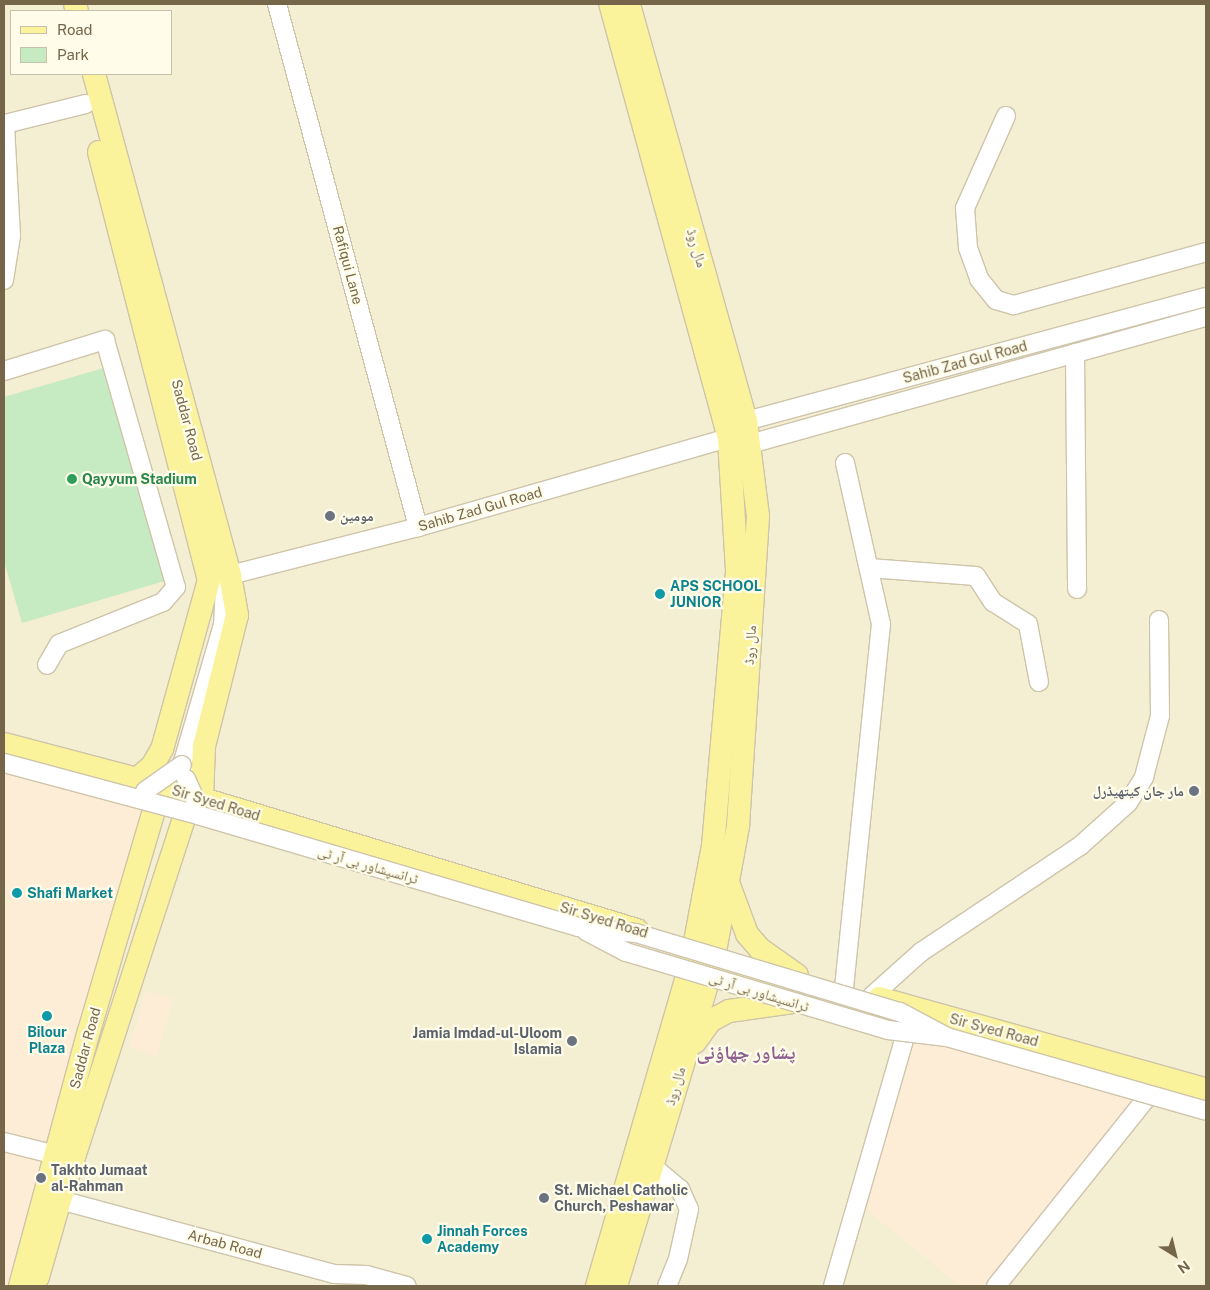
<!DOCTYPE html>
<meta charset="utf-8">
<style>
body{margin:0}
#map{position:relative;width:1210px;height:1290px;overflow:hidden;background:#fcfae3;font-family:"Public Sans","Noto Naskh Arabic",sans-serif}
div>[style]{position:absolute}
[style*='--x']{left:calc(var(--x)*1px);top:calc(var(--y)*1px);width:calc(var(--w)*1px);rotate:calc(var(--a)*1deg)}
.residential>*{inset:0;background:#f4eed2}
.commercial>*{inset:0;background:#fdedd7}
.green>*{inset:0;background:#c6eac2}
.roads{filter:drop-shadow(1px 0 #cec4aa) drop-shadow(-1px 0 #cec4aa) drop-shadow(0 1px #cec4aa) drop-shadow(0 -1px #cec4aa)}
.minor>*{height:18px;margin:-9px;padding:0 9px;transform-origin:9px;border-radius:9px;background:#fff}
.major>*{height:22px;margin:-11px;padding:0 11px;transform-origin:11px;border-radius:11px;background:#fbf39b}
.bridges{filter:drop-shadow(1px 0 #cec4aa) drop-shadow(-1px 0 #cec4aa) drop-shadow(0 1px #cec4aa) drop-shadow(0 -1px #cec4aa)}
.minor-bridge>*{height:18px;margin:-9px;padding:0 9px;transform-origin:9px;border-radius:9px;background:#fff}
.dots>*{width:14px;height:14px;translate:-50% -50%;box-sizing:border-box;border:2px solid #fffde9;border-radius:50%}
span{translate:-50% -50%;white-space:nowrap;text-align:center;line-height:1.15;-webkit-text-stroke:4.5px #fffde9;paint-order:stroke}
.street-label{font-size:14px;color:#756549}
.leisure-label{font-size:14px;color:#27864d;font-weight:700}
.left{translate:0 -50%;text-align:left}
.worship-label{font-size:14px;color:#5b616d;font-weight:700}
.right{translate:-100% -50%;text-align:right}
.culture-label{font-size:14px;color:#0d838f;font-weight:700}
.district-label{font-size:19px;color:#8e6091;font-weight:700}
.frame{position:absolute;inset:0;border:5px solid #756549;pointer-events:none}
.legend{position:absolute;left:10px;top:10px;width:162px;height:65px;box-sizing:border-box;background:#fffde9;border:1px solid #c8c0a9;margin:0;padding:6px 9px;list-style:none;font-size:15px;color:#756549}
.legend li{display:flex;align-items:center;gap:10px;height:25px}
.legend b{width:25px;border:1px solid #c8c0a9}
.north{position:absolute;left:1150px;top:1230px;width:50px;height:50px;-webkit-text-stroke:4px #fffde9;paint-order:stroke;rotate:144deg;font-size:14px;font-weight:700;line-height:20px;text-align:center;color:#756549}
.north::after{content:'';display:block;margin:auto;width:18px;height:22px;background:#756549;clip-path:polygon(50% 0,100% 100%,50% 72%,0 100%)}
</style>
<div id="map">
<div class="residential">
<i style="clip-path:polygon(evenodd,4px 4px,1206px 4px,1206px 1286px,4px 1286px,4px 4px,11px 11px,171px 11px,171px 74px,11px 74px,11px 11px)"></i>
</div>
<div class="commercial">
<i style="clip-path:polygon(4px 769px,154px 810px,21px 1286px,4px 1286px)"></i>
<i style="clip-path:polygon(146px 990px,173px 999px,157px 1056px,129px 1048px)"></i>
<i style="clip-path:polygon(909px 1023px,1153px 1090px,993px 1286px,960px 1286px,857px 1202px)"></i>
</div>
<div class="green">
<i style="clip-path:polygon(107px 367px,168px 580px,22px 623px,4px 561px,4px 397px)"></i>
</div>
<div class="roads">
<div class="minor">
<i style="--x:277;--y:4;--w:542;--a:74.91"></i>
<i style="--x:1006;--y:116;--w:101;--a:114"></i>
<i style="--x:965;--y:208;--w:40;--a:85.7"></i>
<i style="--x:968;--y:248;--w:33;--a:70"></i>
<i style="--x:979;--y:279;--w:27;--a:51"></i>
<i style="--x:996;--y:300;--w:19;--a:16"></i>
<i style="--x:1014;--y:305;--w:199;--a:-15.4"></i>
<i style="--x:4;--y:280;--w:45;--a:-81"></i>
<i style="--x:11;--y:236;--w:112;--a:-93.1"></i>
<i style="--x:5;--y:124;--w:83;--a:-13.9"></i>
<i style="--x:1075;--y:353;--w:236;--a:89.5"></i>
<i style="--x:4;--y:371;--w:106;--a:-17.1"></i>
<i style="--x:105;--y:340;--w:257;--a:74"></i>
<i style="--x:176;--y:587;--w:20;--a:131"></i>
<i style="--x:163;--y:602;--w:112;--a:158"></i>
<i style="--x:59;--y:644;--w:24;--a:120"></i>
<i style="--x:737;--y:440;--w:14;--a:17"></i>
<i style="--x:750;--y:444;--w:473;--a:-15.6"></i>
<i style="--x:869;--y:568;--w:107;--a:4.3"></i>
<i style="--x:976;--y:576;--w:31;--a:57"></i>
<i style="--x:993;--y:602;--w:41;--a:32.2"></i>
<i style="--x:1028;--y:624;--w:59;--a:79.3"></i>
<i style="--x:230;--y:575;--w:194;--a:-14.3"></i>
<i style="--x:418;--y:527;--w:323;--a:-16"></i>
<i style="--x:729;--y:438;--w:24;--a:-45"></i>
<i style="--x:746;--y:421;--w:476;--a:-15.1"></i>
<i style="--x:186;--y:778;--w:14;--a:-107"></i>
<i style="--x:182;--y:765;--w:146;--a:-73.7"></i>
<i style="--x:223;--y:625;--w:39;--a:-87"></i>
<i style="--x:844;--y:988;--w:366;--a:-84.2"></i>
<i style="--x:881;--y:624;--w:165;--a:-102.6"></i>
<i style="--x:872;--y:996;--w:66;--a:-41.9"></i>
<i style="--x:921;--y:952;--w:191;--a:-33.7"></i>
<i style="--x:1080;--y:846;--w:64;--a:-41.9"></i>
<i style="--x:1128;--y:803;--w:31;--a:-58"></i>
<i style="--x:1144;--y:777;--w:63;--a:-75.3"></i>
<i style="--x:1160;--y:716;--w:96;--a:-90.6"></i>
<i style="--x:4;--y:1142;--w:54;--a:14"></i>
<i style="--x:651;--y:1165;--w:38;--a:40"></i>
<i style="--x:680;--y:1189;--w:22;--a:66"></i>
<i style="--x:689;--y:1209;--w:51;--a:102.4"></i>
<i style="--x:678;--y:1259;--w:29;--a:112"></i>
<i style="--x:49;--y:1197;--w:295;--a:15.1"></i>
<i style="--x:334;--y:1274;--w:32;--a:2"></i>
<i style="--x:366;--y:1275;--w:42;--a:15"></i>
<i style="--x:833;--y:1286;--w:274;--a:-73.9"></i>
<i style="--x:996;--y:1286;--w:251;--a:-51.3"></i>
</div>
<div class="major">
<i style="--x:75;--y:4;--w:7;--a:74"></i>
<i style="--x:94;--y:74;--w:519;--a:74.81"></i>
<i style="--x:230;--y:575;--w:41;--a:80.1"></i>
<i style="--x:237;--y:615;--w:135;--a:104.1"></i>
<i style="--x:204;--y:746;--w:53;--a:92.2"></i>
<i style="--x:99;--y:152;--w:442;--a:75.6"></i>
<i style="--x:209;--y:580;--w:175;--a:105.5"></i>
<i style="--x:162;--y:749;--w:20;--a:120"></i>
<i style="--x:152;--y:766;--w:20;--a:139"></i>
<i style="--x:4;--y:744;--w:138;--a:14.7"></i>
<i style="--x:137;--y:779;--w:522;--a:16.8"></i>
<i style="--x:729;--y:885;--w:52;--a:69.8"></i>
<i style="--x:747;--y:934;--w:20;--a:49"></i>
<i style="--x:760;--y:949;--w:45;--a:35.1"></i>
<i style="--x:699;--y:965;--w:203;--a:15.4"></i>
<i style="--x:879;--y:998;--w:339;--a:15.6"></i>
<i style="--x:695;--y:1042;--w:26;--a:-54"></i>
<i style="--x:710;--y:1021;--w:21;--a:-28"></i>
<i style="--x:729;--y:1011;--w:73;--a:-7.9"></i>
<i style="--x:38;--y:1277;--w:80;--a:-74.1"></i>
<i style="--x:60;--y:1200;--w:404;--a:-72"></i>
<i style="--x:20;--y:1286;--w:264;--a:-74.9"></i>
<i style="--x:89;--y:1031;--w:230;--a:-73.6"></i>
<i style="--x:597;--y:1286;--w:336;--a:-73.8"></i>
<i style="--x:691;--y:963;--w:119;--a:-79.4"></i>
<i style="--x:713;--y:846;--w:277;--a:-85"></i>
<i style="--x:737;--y:570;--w:132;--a:-93.5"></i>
<i style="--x:729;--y:438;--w:450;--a:-105.3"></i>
<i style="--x:616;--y:1286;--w:332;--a:-73.2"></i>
<i style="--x:712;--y:968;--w:144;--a:-79.6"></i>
<i style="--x:738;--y:826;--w:311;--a:-86.3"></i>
<i style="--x:758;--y:516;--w:96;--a:-97.2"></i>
<i style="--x:746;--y:421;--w:433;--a:-105.7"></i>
</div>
</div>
<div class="bridges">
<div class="minor-bridge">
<i style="--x:4;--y:763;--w:201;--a:15"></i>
<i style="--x:198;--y:815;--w:396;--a:16.4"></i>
<i style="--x:578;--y:927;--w:58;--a:5.9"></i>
<i style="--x:636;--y:933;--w:276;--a:16.7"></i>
<i style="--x:900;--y:1012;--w:53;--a:28"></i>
<i style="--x:186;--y:779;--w:27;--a:66"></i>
<i style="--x:145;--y:791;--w:45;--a:-35.1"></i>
<i style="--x:586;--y:931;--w:45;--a:27.7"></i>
<i style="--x:626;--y:952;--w:273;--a:16.6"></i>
<i style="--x:888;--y:1030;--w:59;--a:6.8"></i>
<i style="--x:947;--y:1037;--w:269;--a:15.9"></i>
</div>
</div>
<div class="dots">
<i style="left:72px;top:479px;background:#2e9e5b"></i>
<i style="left:330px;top:516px;background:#6b7280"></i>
<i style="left:660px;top:594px;background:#0f9aa8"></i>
<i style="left:1194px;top:791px;background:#6b7280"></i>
<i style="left:17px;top:893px;background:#0f9aa8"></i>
<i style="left:47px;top:1016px;background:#0f9aa8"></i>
<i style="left:572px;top:1041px;background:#6b7280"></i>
<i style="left:41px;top:1178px;background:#6b7280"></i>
<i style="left:544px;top:1198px;background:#6b7280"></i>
<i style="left:427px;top:1239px;background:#0f9aa8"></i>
</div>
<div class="street-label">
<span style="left:697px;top:248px;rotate:74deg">مال روڈ</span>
<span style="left:348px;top:265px;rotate:75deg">Rafiqui Lane</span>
<span style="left:965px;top:362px;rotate:-15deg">Sahib Zad Gul Road</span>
<span style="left:187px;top:420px;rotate:75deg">Saddar Road</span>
<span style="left:480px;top:509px;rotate:-16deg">Sahib Zad Gul Road</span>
<span style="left:750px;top:645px;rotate:-86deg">مال روڈ</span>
<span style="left:216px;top:803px;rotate:17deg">Sir Syed Road</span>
<span style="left:368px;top:865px;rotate:16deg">ٹرانسپشاور بی آر ٹی</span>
<span style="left:604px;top:920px;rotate:17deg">Sir Syed Road</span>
<span style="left:759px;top:992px;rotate:17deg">ٹرانسپشاور بی آر ٹی</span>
<span style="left:994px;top:1030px;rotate:15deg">Sir Syed Road</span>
<span style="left:85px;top:1048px;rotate:-75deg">Saddar Road</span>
<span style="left:675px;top:1086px;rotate:-73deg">مال روڈ</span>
<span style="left:225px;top:1244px;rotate:15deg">Arbab Road</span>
</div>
<div class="leisure-label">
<span class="left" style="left:82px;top:479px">Qayyum Stadium</span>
</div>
<div class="worship-label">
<span class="left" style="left:340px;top:516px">مومین</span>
<span class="right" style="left:1184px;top:791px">مار جان کیتھیڈرل</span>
<span class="right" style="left:562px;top:1041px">Jamia Imdad-ul-Uloom<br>Islamia</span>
<span class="left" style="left:51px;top:1178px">Takhto Jumaat<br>al-Rahman</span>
<span class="left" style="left:554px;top:1198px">St. Michael Catholic<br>Church, Peshawar</span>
</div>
<div class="culture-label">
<span class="left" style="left:670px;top:594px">APS SCHOOL<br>JUNIOR</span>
<span class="left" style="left:27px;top:893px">Shafi Market</span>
<span style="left:47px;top:1040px">Bilour<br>Plaza</span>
<span class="left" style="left:437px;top:1239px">Jinnah Forces<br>Academy</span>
</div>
<div class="district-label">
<span style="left:746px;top:1053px">پشاور چھاؤنی</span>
</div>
<div class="frame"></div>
<ul class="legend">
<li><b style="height:6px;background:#fbf39b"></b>Road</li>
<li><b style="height:14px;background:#c6eac2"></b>Park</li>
</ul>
<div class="north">N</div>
</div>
